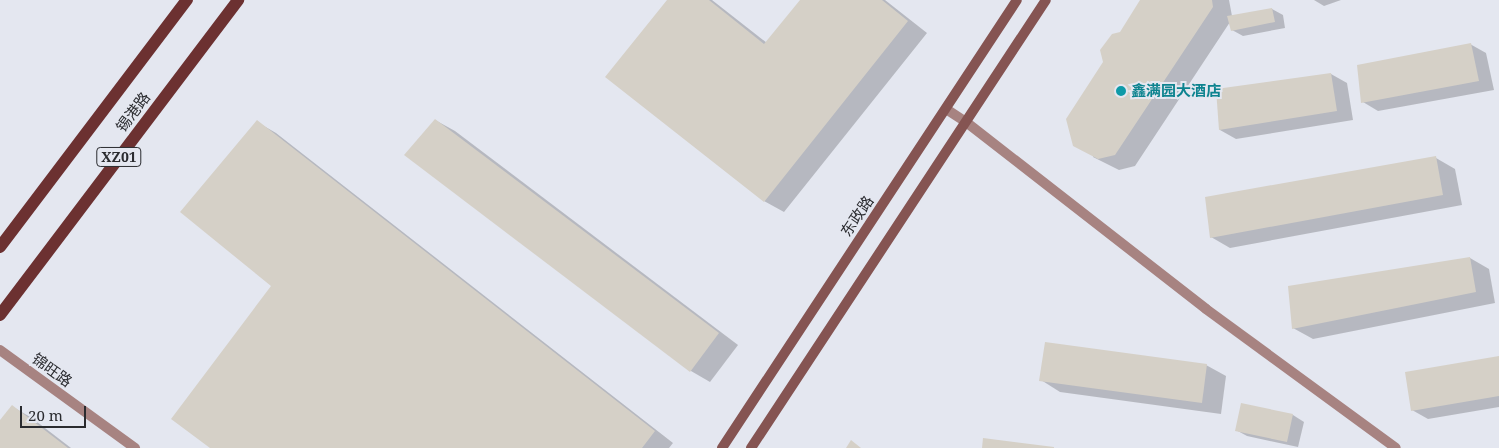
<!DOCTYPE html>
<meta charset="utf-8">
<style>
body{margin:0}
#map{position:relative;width:1499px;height:448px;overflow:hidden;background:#e4e7f0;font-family:"Noto Serif","Noto Sans SC",serif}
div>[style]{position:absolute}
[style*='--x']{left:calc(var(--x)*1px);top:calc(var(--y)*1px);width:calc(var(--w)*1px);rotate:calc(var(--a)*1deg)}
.shadow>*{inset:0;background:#0003}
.building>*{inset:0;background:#d5d0c7}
.minor>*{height:10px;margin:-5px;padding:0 5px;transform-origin:5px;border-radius:5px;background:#a78381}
.tertiary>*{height:10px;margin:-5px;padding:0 5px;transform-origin:5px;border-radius:5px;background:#a78381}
.secondary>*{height:10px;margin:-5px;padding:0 5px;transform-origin:5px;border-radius:5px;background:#855452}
.primary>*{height:12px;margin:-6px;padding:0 6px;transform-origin:6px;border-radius:6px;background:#6c3131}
.dots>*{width:14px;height:14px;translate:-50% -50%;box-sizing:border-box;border:2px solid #e4e7f0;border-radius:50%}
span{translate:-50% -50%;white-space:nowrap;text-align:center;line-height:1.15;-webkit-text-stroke:4px #e4e7f0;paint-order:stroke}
.shield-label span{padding:1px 4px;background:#e4e7f0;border:1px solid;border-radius:4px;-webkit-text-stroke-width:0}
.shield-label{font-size:14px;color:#2a2b2f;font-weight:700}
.culture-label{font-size:15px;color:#0d838f;font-weight:700}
.left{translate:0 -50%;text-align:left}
.street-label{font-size:15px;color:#2a2b2f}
.scale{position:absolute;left:20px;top:406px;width:66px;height:22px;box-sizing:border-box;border:2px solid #2a2b2f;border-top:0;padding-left:6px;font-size:15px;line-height:18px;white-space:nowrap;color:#2a2b2f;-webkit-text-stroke:4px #e4e7f0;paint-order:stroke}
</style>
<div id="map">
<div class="shadow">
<i style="clip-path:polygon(668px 0,712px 0,767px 43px,801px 0,885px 0,927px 33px,784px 212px,764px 201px)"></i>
<i style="clip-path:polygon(1141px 0,1229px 0,1232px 16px,1272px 9px,1283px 15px,1285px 28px,1243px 36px,1232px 30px,1230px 22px,1135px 166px,1119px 170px,1093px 157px,1121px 33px)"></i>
<i style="clip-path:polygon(1314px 0,1341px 0,1324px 6px)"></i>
<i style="clip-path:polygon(1470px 44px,1486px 53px,1494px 90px,1378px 111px,1363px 102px)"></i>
<i style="clip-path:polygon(1331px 74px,1347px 83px,1353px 120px,1236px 139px,1220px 130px,1218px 90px)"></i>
<i style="clip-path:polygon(435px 120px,455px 131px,738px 345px,710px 382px,691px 371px)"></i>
<i style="clip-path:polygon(257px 122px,276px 133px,673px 443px,669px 448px,212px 448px,273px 286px)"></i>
<i style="clip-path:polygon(1436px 158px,1455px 169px,1462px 205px,1230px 248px,1211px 237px)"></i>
<i style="clip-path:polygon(1470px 258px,1489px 269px,1495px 303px,1313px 339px,1293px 328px)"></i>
<i style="clip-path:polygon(1499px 358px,1499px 407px,1428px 419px,1412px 410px)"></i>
<i style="clip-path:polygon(1206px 365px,1226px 376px,1221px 414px,1060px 392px,1041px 380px)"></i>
<i style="clip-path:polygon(13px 407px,32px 418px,71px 448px,0 448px,0 422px)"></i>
<i style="clip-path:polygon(1293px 415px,1304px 422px,1298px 447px,1247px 436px,1236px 430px)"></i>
</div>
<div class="building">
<i style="clip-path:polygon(667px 0,709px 0,764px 44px,800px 0,882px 0,908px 21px,764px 202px,605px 77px)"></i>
<i style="clip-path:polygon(1140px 0,1212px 0,1213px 7px,1115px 155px,1098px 159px,1073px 146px,1066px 119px,1103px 62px,1100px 50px,1112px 34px,1120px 32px)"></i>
<i style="clip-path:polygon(1272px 8px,1275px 22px,1231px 31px,1227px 16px)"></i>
<i style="clip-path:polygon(1471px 43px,1479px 81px,1361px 103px,1357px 65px)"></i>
<i style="clip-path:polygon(1331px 73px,1337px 111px,1219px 130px,1216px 89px)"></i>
<i style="clip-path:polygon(435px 119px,719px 333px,690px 372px,404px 155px)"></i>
<i style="clip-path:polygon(257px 120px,655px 431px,642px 448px,210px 448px,171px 419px,271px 286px,180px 212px)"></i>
<i style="clip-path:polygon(1436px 156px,1443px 195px,1210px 238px,1205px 197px)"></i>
<i style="clip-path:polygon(1470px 257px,1476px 292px,1292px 329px,1288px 286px)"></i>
<i style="clip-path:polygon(1045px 342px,1207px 364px,1202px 403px,1039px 381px)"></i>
<i style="clip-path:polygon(1499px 356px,1499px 396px,1411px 411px,1405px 372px)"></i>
<i style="clip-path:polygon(1241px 403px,1293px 414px,1287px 442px,1235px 431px)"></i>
<i style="clip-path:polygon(12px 405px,68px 448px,0 448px,0 420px)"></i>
<i style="clip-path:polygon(983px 438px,1054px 447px,1054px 448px,982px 448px)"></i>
<i style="clip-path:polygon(851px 440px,861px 448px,846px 448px)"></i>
</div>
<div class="minor">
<i style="--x:946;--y:109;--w:24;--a:33"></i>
<i style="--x:966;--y:122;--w:304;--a:37.9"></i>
<i style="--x:1206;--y:309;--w:235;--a:36.2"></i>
</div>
<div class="tertiary">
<i style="--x:0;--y:350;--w:167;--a:36"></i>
</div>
<div class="secondary">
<i style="--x:722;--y:448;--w:536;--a:-56.64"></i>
<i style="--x:751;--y:448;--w:536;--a:-56.64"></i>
</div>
<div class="primary">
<i style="--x:0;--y:247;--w:310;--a:-52.9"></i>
<i style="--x:0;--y:315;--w:395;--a:-52.9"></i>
</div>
<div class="dots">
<i style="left:1121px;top:91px;background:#0f9aa8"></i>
</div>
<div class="shield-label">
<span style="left:119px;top:157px">XZ01</span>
</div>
<div class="culture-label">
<span class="left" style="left:1131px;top:91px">鑫满园大酒店</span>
</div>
<div class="street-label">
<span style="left:133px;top:112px;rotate:-53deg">锡港路</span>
<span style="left:857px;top:216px;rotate:-56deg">东政路</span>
<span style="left:52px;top:370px;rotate:36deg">锦旺路</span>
</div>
<div class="scale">20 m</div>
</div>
